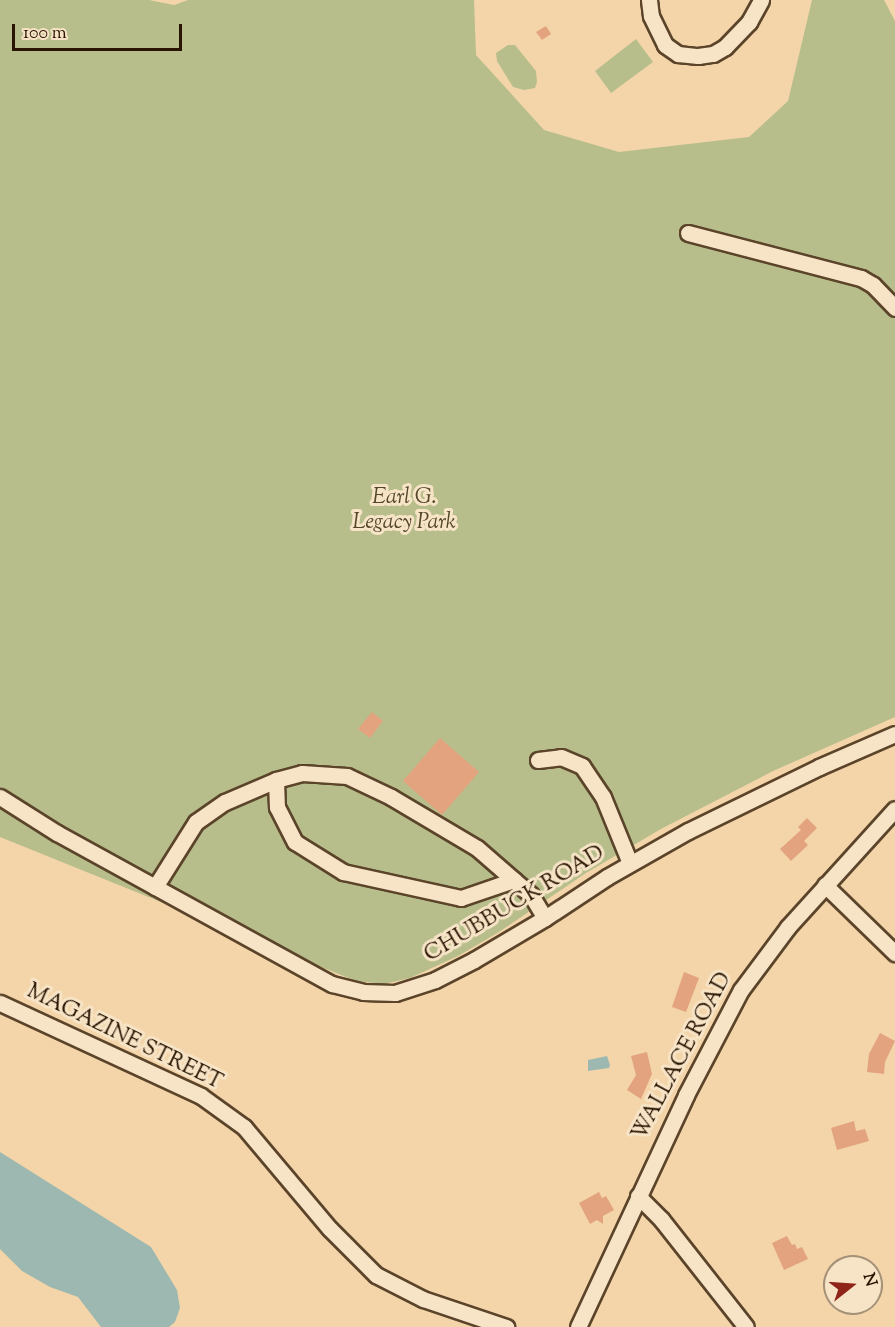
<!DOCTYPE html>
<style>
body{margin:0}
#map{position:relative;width:895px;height:1327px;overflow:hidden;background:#f3d5a9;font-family:"Sorts Mill Goudy",serif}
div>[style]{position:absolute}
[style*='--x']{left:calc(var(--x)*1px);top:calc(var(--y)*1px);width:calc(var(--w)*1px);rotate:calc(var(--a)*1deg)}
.green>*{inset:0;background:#b7be8b}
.water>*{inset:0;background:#9db8b0}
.building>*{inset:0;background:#e3a37f}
.roads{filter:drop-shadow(2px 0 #5b442a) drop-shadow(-2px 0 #5b442a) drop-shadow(0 2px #5b442a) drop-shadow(0 -2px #5b442a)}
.minor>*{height:15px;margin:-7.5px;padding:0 7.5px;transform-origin:7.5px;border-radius:7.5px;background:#f7e4c7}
span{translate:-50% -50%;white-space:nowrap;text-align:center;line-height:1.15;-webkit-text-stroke:6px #f7e4c7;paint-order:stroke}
.park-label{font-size:22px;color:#53472a;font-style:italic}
.street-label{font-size:22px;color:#281400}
.north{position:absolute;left:823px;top:1255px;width:60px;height:60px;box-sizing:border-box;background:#f7e4c7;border:2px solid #a49177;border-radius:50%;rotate:73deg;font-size:16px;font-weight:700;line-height:24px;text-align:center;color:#281400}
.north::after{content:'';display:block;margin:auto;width:21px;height:27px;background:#8f2418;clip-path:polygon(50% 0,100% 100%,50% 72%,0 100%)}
.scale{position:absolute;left:12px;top:24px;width:170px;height:27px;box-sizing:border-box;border:3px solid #281400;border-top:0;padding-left:8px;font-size:18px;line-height:21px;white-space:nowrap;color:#281400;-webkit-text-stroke:4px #f7e4c7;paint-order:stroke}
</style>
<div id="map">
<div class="green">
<i style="clip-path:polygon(0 0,149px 0,174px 5px,188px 0,474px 0,476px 55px,544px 130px,619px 152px,749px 137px,788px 101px,812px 0,884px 0,895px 21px,895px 717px,773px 771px,661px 829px,586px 873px,499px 932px,458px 956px,410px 978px,384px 984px,356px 981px,0 837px)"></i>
<i style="clip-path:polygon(636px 39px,653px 62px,611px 93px,595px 71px)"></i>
<i style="clip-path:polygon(508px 45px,515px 45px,536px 71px,537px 82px,535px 88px,524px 90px,513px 87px,497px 61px,496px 53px)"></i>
</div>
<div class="water">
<i style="clip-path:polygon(607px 1056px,610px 1065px,609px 1068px,588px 1071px,588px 1060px)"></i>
<i style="clip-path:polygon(0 1152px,151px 1247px,177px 1290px,180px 1308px,175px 1322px,169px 1327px,101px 1327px,78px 1297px,50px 1287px,22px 1271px,0 1249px)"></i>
</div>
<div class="building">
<i style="clip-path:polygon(546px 26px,551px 34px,542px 40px,536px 32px)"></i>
<i style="clip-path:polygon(372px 712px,383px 721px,370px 738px,358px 729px)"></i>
<i style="clip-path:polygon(440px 738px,479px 772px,442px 815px,403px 781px)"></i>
<i style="clip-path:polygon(807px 818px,817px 828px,804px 841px,808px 845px,791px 861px,780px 849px,801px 830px,798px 827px)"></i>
<i style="clip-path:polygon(684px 972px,699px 978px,686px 1012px,672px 1007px)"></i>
<i style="clip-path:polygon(880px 1033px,895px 1041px,885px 1062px,884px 1074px,867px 1072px,869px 1054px)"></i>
<i style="clip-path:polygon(647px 1052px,652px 1074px,641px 1099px,627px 1090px,636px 1075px,631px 1056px)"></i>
<i style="clip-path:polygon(854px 1121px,856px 1131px,865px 1129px,869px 1141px,837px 1150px,831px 1128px)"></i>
<i style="clip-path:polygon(599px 1192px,602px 1198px,606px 1196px,614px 1210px,603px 1216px,603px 1224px,597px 1220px,590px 1224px,579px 1203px)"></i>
<i style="clip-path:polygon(787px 1236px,792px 1245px,795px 1244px,797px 1249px,802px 1247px,808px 1259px,784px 1270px,772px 1243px)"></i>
</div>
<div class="roads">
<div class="minor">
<i style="--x:649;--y:0;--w:16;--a:83"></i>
<i style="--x:651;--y:16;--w:32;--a:64"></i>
<i style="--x:665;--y:45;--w:16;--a:35"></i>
<i style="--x:678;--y:54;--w:20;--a:6"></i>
<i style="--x:698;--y:56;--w:15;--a:-8"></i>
<i style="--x:713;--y:54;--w:14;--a:-30"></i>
<i style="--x:725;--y:47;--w:35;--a:-46"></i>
<i style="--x:749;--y:22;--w:25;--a:-61"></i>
<i style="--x:688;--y:233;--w:179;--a:14.6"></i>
<i style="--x:861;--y:278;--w:14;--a:30"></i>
<i style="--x:873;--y:285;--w:32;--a:46"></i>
<i style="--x:538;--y:760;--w:23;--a:-7"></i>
<i style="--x:561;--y:757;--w:23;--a:23"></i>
<i style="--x:582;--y:766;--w:37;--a:56"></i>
<i style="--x:603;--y:797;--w:71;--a:67.8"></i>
<i style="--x:276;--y:780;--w:27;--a:88"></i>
<i style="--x:277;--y:807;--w:39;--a:63"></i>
<i style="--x:295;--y:842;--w:57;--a:32"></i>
<i style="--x:343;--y:872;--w:121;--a:12.4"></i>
<i style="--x:461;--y:898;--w:56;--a:-18.8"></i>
<i style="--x:0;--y:797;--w:67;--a:32.3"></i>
<i style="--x:57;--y:833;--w:314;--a:28.8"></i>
<i style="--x:332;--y:984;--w:32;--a:14"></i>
<i style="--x:363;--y:992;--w:32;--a:2"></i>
<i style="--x:395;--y:993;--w:42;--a:-18"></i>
<i style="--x:435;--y:980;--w:44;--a:-27.1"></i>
<i style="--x:474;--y:960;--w:82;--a:-30.6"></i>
<i style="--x:545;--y:918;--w:74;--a:-33.5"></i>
<i style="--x:607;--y:877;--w:93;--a:-29.6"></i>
<i style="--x:688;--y:831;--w:146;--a:-26"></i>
<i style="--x:819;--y:767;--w:83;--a:-23.5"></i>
<i style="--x:825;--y:885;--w:98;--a:44.2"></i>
<i style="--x:155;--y:887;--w:77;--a:-57.8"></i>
<i style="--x:196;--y:822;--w:35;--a:-35"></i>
<i style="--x:225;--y:802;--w:56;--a:-23.3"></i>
<i style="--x:276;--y:780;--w:27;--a:-15"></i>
<i style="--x:302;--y:773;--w:45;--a:3.8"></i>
<i style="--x:347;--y:776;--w:49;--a:25.5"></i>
<i style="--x:391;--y:797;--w:100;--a:30.7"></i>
<i style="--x:477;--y:848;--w:72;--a:41"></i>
<i style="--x:531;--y:895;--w:27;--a:59"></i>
<i style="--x:0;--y:1003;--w:221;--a:24.8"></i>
<i style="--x:201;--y:1096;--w:53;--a:35.8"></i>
<i style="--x:244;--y:1127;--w:133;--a:49.9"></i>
<i style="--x:330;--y:1229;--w:65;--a:45"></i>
<i style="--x:376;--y:1275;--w:53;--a:27.1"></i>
<i style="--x:423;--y:1299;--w:88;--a:18.6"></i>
<i style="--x:638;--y:1196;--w:33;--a:45"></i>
<i style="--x:661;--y:1219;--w:137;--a:51.8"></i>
<i style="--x:578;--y:1327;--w:256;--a:-65"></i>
<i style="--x:686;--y:1095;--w:119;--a:-62.4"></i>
<i style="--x:741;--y:990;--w:79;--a:-53.3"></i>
<i style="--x:788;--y:927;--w:159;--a:-47.8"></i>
</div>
</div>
<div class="park-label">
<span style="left:404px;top:511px">Earl G.<br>Legacy Park</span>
</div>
<div class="street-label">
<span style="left:515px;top:905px;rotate:-31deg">CHUBBUCK ROAD</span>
<span style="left:124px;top:1038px;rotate:26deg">MAGAZINE STREET</span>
<span style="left:683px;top:1057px;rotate:-62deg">WALLACE ROAD</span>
</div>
<div class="north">N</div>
<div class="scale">100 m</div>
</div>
